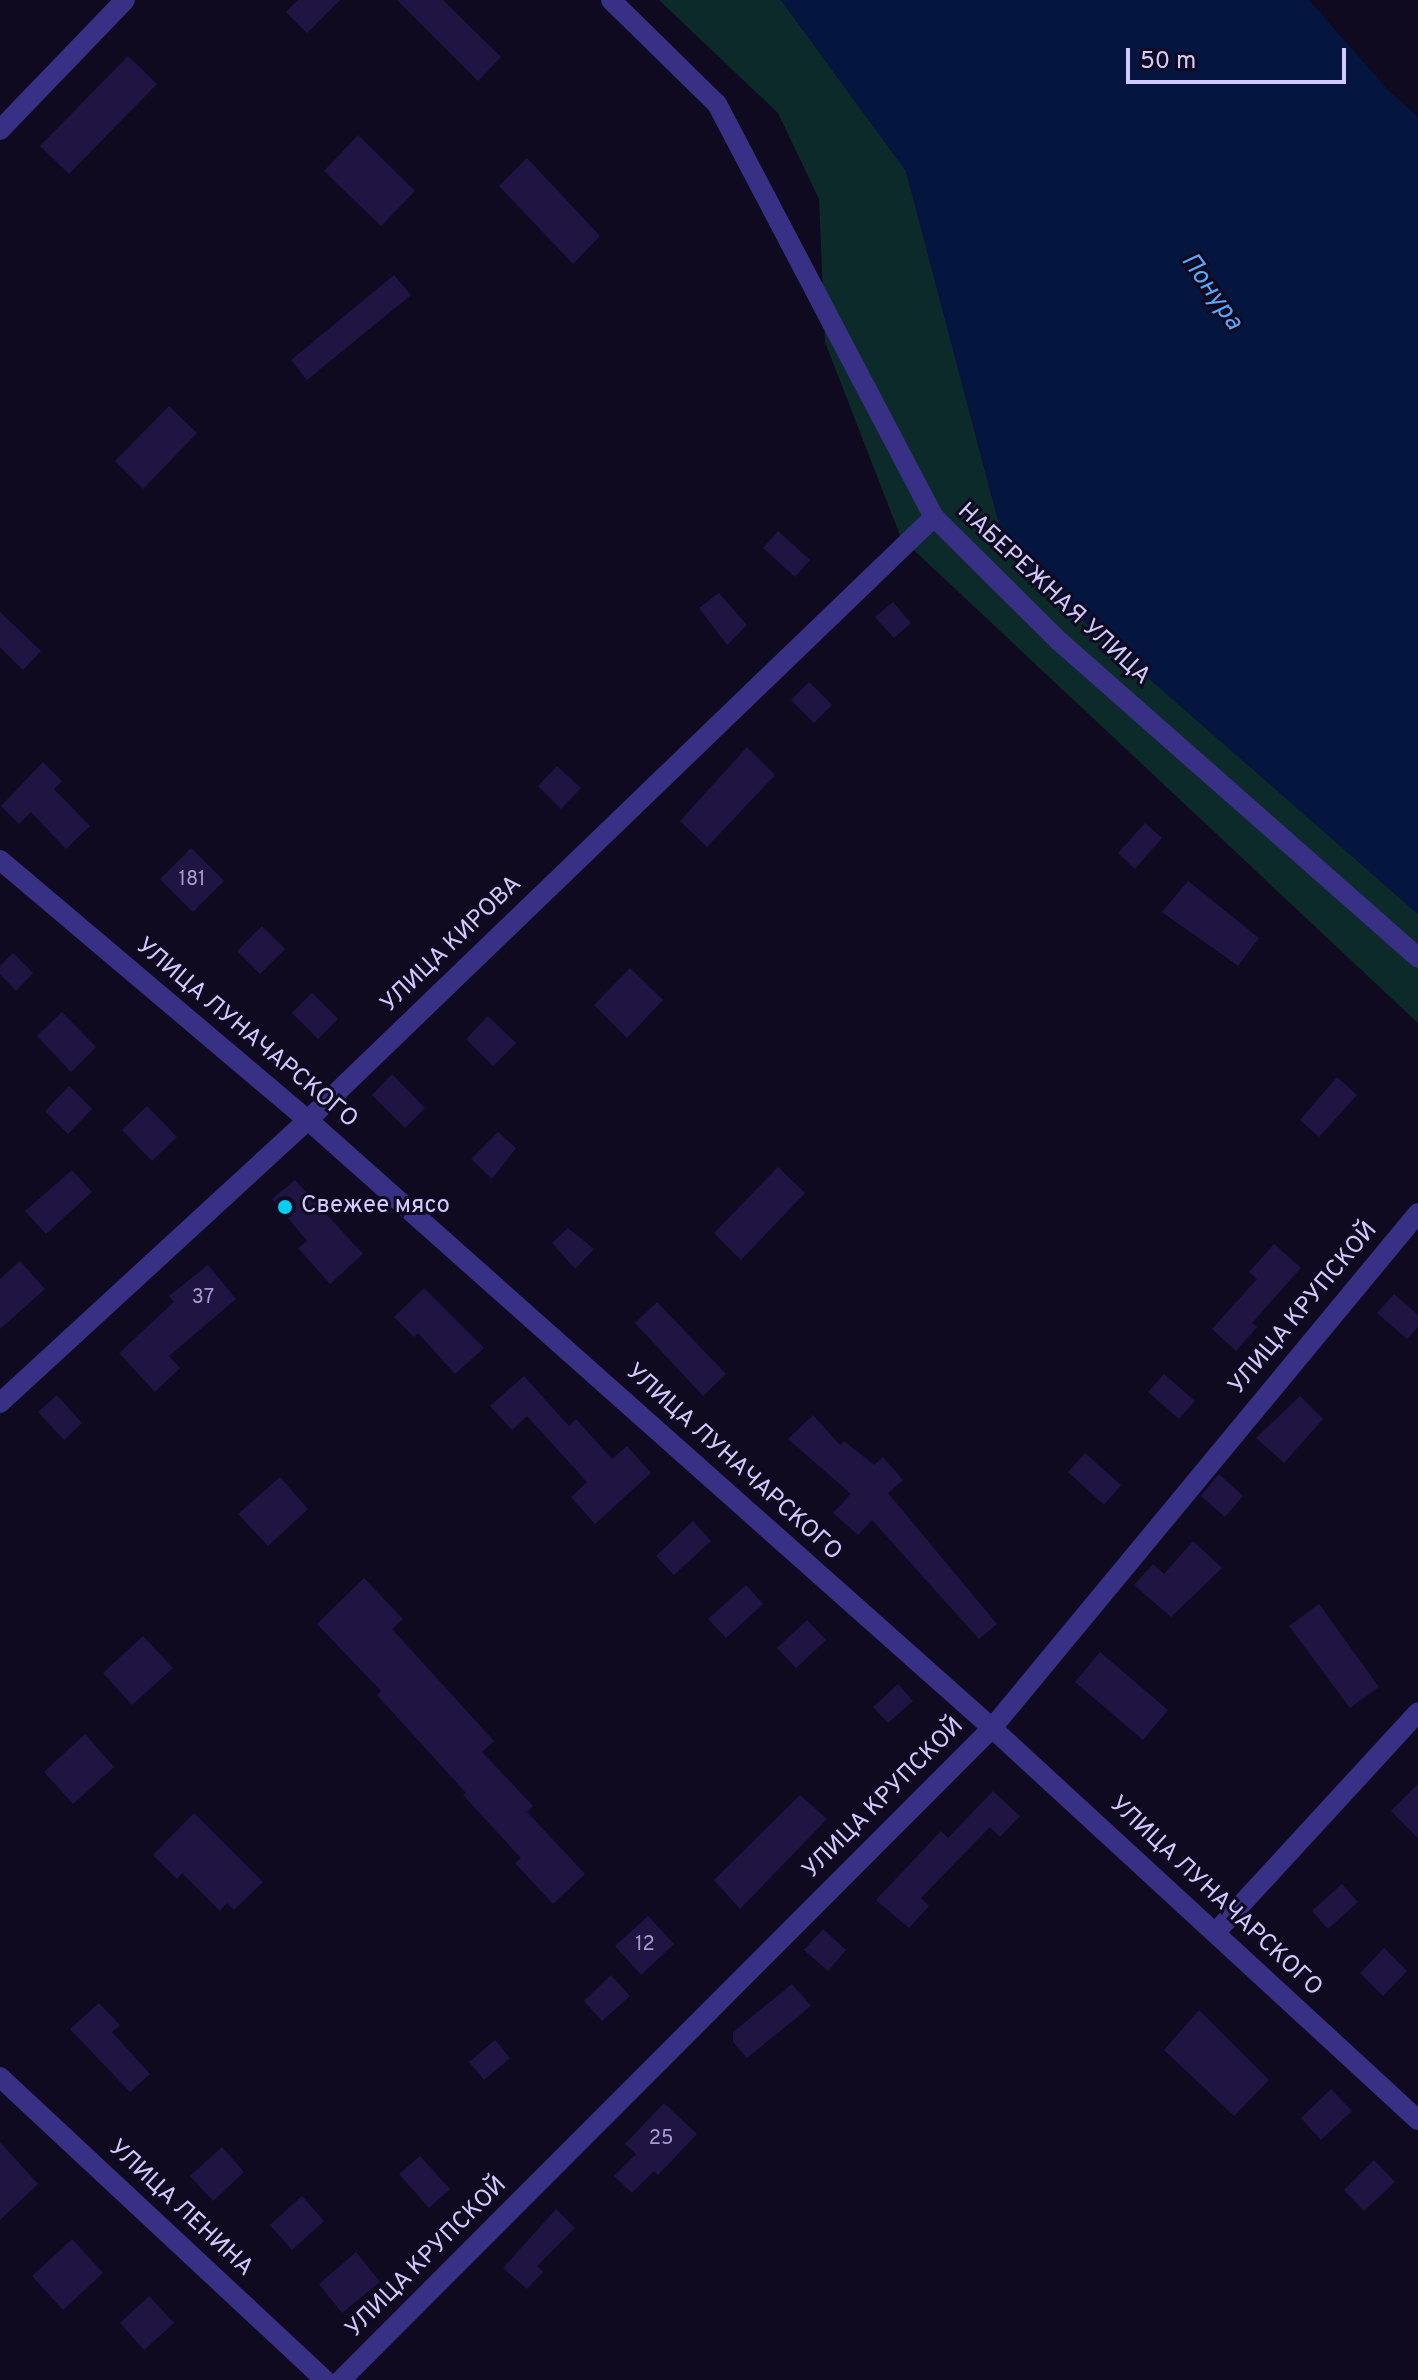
<!DOCTYPE html>
<meta charset="utf-8">
<style>
body{margin:0}
#map{position:relative;width:1418px;height:2380px;overflow:hidden;background:#0f0a20;font-family:Overpass,sans-serif}
div>[style]{position:absolute}
[style*='--x']{left:calc(var(--x)*1px);top:calc(var(--y)*1px);width:calc(var(--w)*1px);rotate:calc(var(--a)*1deg)}
.green>*{inset:0;background:#0d2a2a}
.water>*{inset:0;background:#04163f}
.building>*{inset:0;background:#201443}
.minor>*{height:20px;margin:-10px;padding:0 10px;transform-origin:10px;border-radius:10px;background:#373084}
.dots>*{width:22px;height:22px;translate:-50% -50%;box-sizing:border-box;border:4px solid #0f0a20;border-radius:50%}
span{translate:-50% -50%;white-space:nowrap;text-align:center;line-height:1.15;-webkit-text-stroke:6px #0f0a20;paint-order:stroke}
.number-label{font-size:20px;color:#a69cd0}
.number-label span{-webkit-text-stroke-width:0}
.street-label{font-size:24px;color:#d2c9ff}
.poi-label{font-size:24px;color:#d2c9ff}
.left{translate:0 -50%;text-align:left}
.water-label{font-size:26px;color:#57a9ff;font-style:italic}
.scale{position:absolute;left:1126px;top:48px;width:220px;height:36px;box-sizing:border-box;border:4px solid #d2c9ff;border-top:0;padding-left:10px;font-size:24px;line-height:28px;white-space:nowrap;color:#d2c9ff;-webkit-text-stroke:6px #0f0a20;paint-order:stroke}
</style>
<div id="map">
<div class="green">
<i style="clip-path:polygon(659px 0,781px 0,906px 171px,1007px 554px,1418px 914px,1418px 1023px,901px 538px,825px 342px,819px 199px,778px 113px)"></i>
</div>
<div class="water">
<i style="clip-path:polygon(781px 0,1309px 0,1386px 88px,1418px 117px,1418px 914px,1007px 554px,906px 171px)"></i>
</div>
<div class="building">
<i style="clip-path:polygon(298px 0,340px 0,307px 33px,286px 12px)"></i>
<i style="clip-path:polygon(397px 0,443px 0,501px 57px,478px 81px)"></i>
<i style="clip-path:polygon(128px 56px,157px 84px,69px 174px,40px 146px)"></i>
<i style="clip-path:polygon(358px 135px,415px 191px,381px 226px,324px 171px)"></i>
<i style="clip-path:polygon(527px 158px,600px 236px,573px 264px,499px 186px)"></i>
<i style="clip-path:polygon(394px 275px,411px 295px,307px 380px,291px 360px)"></i>
<i style="clip-path:polygon(169px 406px,197px 433px,143px 489px,115px 461px)"></i>
<i style="clip-path:polygon(778px 531px,810px 560px,795px 577px,763px 548px)"></i>
<i style="clip-path:polygon(719px 593px,747px 625px,727px 645px,699px 608px)"></i>
<i style="clip-path:polygon(893px 602px,911px 623px,894px 638px,875px 617px)"></i>
<i style="clip-path:polygon(0 612px,41px 651px,23px 670px,0 647px)"></i>
<i style="clip-path:polygon(809px 682px,832px 705px,814px 723px,791px 700px)"></i>
<i style="clip-path:polygon(747px 747px,775px 775px,707px 847px,680px 821px)"></i>
<i style="clip-path:polygon(43px 762px,62px 781px,54px 789px,90px 826px,66px 849px,31px 812px,19px 824px,1px 806px)"></i>
<i style="clip-path:polygon(557px 766px,581px 788px,561px 809px,538px 786px)"></i>
<i style="clip-path:polygon(1145px 823px,1162px 838px,1135px 869px,1118px 853px)"></i>
<i style="clip-path:polygon(191px 848px,224px 881px,193px 912px,160px 879px)"></i>
<i style="clip-path:polygon(1188px 881px,1259px 938px,1238px 966px,1162px 912px)"></i>
<i style="clip-path:polygon(262px 926px,285px 949px,260px 974px,237px 951px)"></i>
<i style="clip-path:polygon(13px 953px,33px 973px,16px 991px,0 974px,0 966px)"></i>
<i style="clip-path:polygon(630px 968px,663px 1000px,627px 1038px,594px 1005px)"></i>
<i style="clip-path:polygon(312px 993px,338px 1019px,318px 1039px,292px 1013px)"></i>
<i style="clip-path:polygon(62px 1012px,96px 1047px,71px 1072px,37px 1036px)"></i>
<i style="clip-path:polygon(488px 1016px,516px 1043px,493px 1066px,466px 1039px)"></i>
<i style="clip-path:polygon(392px 1074px,425px 1108px,405px 1128px,372px 1095px)"></i>
<i style="clip-path:polygon(1337px 1077px,1357px 1095px,1319px 1137px,1300px 1120px)"></i>
<i style="clip-path:polygon(69px 1086px,92px 1109px,68px 1134px,45px 1111px)"></i>
<i style="clip-path:polygon(147px 1106px,177px 1137px,152px 1161px,122px 1130px)"></i>
<i style="clip-path:polygon(498px 1132px,516px 1148px,492px 1179px,471px 1159px)"></i>
<i style="clip-path:polygon(778px 1167px,805px 1193px,741px 1260px,714px 1233px)"></i>
<i style="clip-path:polygon(72px 1170px,92px 1192px,46px 1234px,25px 1211px)"></i>
<i style="clip-path:polygon(295px 1180px,363px 1254px,330px 1284px,298px 1248px,307px 1241px,272px 1199px)"></i>
<i style="clip-path:polygon(568px 1228px,594px 1249px,575px 1269px,552px 1243px)"></i>
<i style="clip-path:polygon(1274px 1244px,1301px 1268px,1252px 1323px,1257px 1327px,1236px 1351px,1212px 1329px,1257px 1279px,1249px 1272px)"></i>
<i style="clip-path:polygon(20px 1261px,45px 1289px,0 1329px,0 1279px)"></i>
<i style="clip-path:polygon(208px 1265px,236px 1299px,169px 1356px,180px 1368px,155px 1392px,119px 1353px,174px 1302px,169px 1296px)"></i>
<i style="clip-path:polygon(424px 1288px,484px 1348px,455px 1374px,418px 1333px,414px 1337px,394px 1317px)"></i>
<i style="clip-path:polygon(1394px 1294px,1418px 1315px,1418px 1327px,1407px 1339px,1377px 1313px)"></i>
<i style="clip-path:polygon(657px 1302px,726px 1374px,703px 1396px,635px 1323px)"></i>
<i style="clip-path:polygon(1164px 1374px,1195px 1401px,1179px 1419px,1148px 1392px)"></i>
<i style="clip-path:polygon(524px 1376px,569px 1426px,576px 1419px,612px 1459px,627px 1446px,651px 1473px,595px 1524px,571px 1497px,587px 1482px,527px 1416px,512px 1430px,490px 1406px)"></i>
<i style="clip-path:polygon(57px 1395px,82px 1423px,64px 1440px,38px 1412px)"></i>
<i style="clip-path:polygon(1300px 1396px,1323px 1419px,1284px 1463px,1256px 1438px)"></i>
<i style="clip-path:polygon(813px 1415px,840px 1445px,844px 1441px,874px 1465px,883px 1457px,903px 1480px,888px 1493px,997px 1624px,979px 1639px,872px 1520px,858px 1535px,833px 1513px,851px 1494px,788px 1439px)"></i>
<i style="clip-path:polygon(1085px 1453px,1121px 1485px,1104px 1505px,1068px 1472px)"></i>
<i style="clip-path:polygon(1219px 1474px,1243px 1496px,1225px 1517px,1201px 1496px)"></i>
<i style="clip-path:polygon(280px 1477px,308px 1509px,268px 1546px,238px 1514px)"></i>
<i style="clip-path:polygon(693px 1521px,711px 1541px,674px 1575px,656px 1556px)"></i>
<i style="clip-path:polygon(1193px 1541px,1222px 1568px,1171px 1617px,1134px 1585px,1153px 1564px,1164px 1574px)"></i>
<i style="clip-path:polygon(364px 1578px,403px 1619px,392px 1629px,494px 1741px,482px 1752px,533px 1806px,527px 1812px,585px 1874px,553px 1904px,515px 1863px,521px 1858px,463px 1795px,466px 1793px,377px 1695px,381px 1691px,317px 1624px)"></i>
<i style="clip-path:polygon(746px 1585px,763px 1604px,726px 1638px,708px 1619px)"></i>
<i style="clip-path:polygon(1319px 1604px,1379px 1687px,1350px 1708px,1289px 1626px)"></i>
<i style="clip-path:polygon(807px 1620px,826px 1640px,796px 1668px,777px 1648px)"></i>
<i style="clip-path:polygon(143px 1636px,173px 1668px,132px 1705px,103px 1673px)"></i>
<i style="clip-path:polygon(1100px 1652px,1168px 1710px,1143px 1740px,1075px 1682px)"></i>
<i style="clip-path:polygon(898px 1684px,913px 1701px,888px 1723px,873px 1707px)"></i>
<i style="clip-path:polygon(85px 1734px,114px 1767px,73px 1804px,44px 1772px)"></i>
<i style="clip-path:polygon(1418px 1784px,1418px 1838px,1391px 1811px)"></i>
<i style="clip-path:polygon(993px 1791px,1020px 1816px,1000px 1837px,990px 1827px,921px 1898px,929px 1906px,909px 1928px,876px 1900px,941px 1831px,948px 1838px)"></i>
<i style="clip-path:polygon(800px 1795px,827px 1819px,740px 1909px,714px 1880px)"></i>
<i style="clip-path:polygon(194px 1813px,263px 1882px,234px 1910px,227px 1903px,220px 1911px,182px 1873px,177px 1879px,153px 1855px)"></i>
<i style="clip-path:polygon(1342px 1884px,1358px 1902px,1328px 1929px,1312px 1911px)"></i>
<i style="clip-path:polygon(648px 1916px,674px 1944px,641px 1975px,615px 1946px)"></i>
<i style="clip-path:polygon(823px 1929px,846px 1950px,828px 1971px,804px 1950px)"></i>
<i style="clip-path:polygon(1384px 1948px,1407px 1971px,1383px 1996px,1360px 1973px)"></i>
<i style="clip-path:polygon(611px 1975px,630px 1996px,602px 2021px,584px 2001px)"></i>
<i style="clip-path:polygon(792px 1984px,811px 2006px,747px 2058px,733px 2042px,733px 2032px)"></i>
<i style="clip-path:polygon(99px 2003px,120px 2025px,112px 2032px,150px 2074px,130px 2092px,70px 2029px)"></i>
<i style="clip-path:polygon(1199px 2010px,1269px 2080px,1234px 2116px,1164px 2050px)"></i>
<i style="clip-path:polygon(495px 2040px,510px 2058px,484px 2080px,469px 2062px)"></i>
<i style="clip-path:polygon(1331px 2089px,1352px 2111px,1321px 2140px,1301px 2118px)"></i>
<i style="clip-path:polygon(664px 2103px,697px 2134px,658px 2175px,654px 2171px,632px 2193px,614px 2176px,636px 2154px,625px 2144px)"></i>
<i style="clip-path:polygon(0 2142px,38px 2184px,0 2220px)"></i>
<i style="clip-path:polygon(222px 2147px,244px 2172px,213px 2201px,190px 2176px)"></i>
<i style="clip-path:polygon(420px 2156px,450px 2189px,429px 2208px,399px 2174px)"></i>
<i style="clip-path:polygon(1374px 2160px,1395px 2182px,1364px 2211px,1344px 2190px)"></i>
<i style="clip-path:polygon(302px 2196px,324px 2221px,292px 2250px,270px 2225px)"></i>
<i style="clip-path:polygon(556px 2209px,575px 2228px,537px 2266px,543px 2272px,527px 2289px,503px 2268px)"></i>
<i style="clip-path:polygon(72px 2239px,103px 2273px,63px 2310px,32px 2276px)"></i>
<i style="clip-path:polygon(356px 2252px,380px 2282px,342px 2313px,319px 2284px)"></i>
<i style="clip-path:polygon(149px 2296px,174px 2323px,144px 2350px,120px 2323px)"></i>
</div>
<div class="minor">
<i style="--x:611;--y:0;--w:148;--a:44.5"></i>
<i style="--x:717;--y:104;--w:467;--a:62.3"></i>
<i style="--x:934;--y:517;--w:176;--a:44.8"></i>
<i style="--x:1059;--y:641;--w:479;--a:41.4"></i>
<i style="--x:0;--y:130;--w:180;--a:-46.1"></i>
<i style="--x:0;--y:860;--w:403;--a:40.2"></i>
<i style="--x:308;--y:1120;--w:915;--a:41.63"></i>
<i style="--x:992;--y:1728;--w:579;--a:42.62"></i>
<i style="--x:0;--y:1403;--w:418;--a:-42.6"></i>
<i style="--x:308;--y:1120;--w:869;--a:-43.93"></i>
<i style="--x:1215;--y:1933;--w:300;--a:-47.4"></i>
<i style="--x:0;--y:2077;--w:444;--a:43"></i>
<i style="--x:341;--y:2380;--w:921;--a:-45.04"></i>
<i style="--x:992;--y:1728;--w:668;--a:-50.4"></i>
</div>
<div class="dots">
<i style="left:285px;top:1207px;background:#00cff4"></i>
</div>
<div class="number-label">
<span style="left:192px;top:880px">181</span>
<span style="left:203px;top:1298px">37</span>
<span style="left:645px;top:1945px">12</span>
<span style="left:661px;top:2139px">25</span>
</div>
<div class="street-label">
<span style="left:1053px;top:595px;rotate:43deg">НАБЕРЕЖНАЯ УЛИЦА</span>
<span style="left:452px;top:945px;rotate:-44deg">УЛИЦА КИРОВА</span>
<span style="left:246px;top:1034px;rotate:40deg">УЛИЦА ЛУНАЧАРСКОГО</span>
<span style="left:1304px;top:1309px;rotate:-50deg">УЛИЦА КРУПСКОЙ</span>
<span style="left:733px;top:1463px;rotate:42deg">УЛИЦА ЛУНАЧАРСКОГО</span>
<span style="left:884px;top:1799px;rotate:-45deg">УЛИЦА КРУПСКОЙ</span>
<span style="left:1215px;top:1897px;rotate:43deg">УЛИЦА ЛУНАЧАРСКОГО</span>
<span style="left:180px;top:2209px;rotate:43deg">УЛИЦА ЛЕНИНА</span>
<span style="left:427px;top:2258px;rotate:-45deg">УЛИЦА КРУПСКОЙ</span>
</div>
<div class="poi-label">
<span class="left" style="left:301px;top:1207px">Свежее мясо</span>
</div>
<div class="water-label">
<span style="left:1211px;top:292px;rotate:55deg">Понура</span>
</div>
<div class="scale">50 m</div>
</div>
